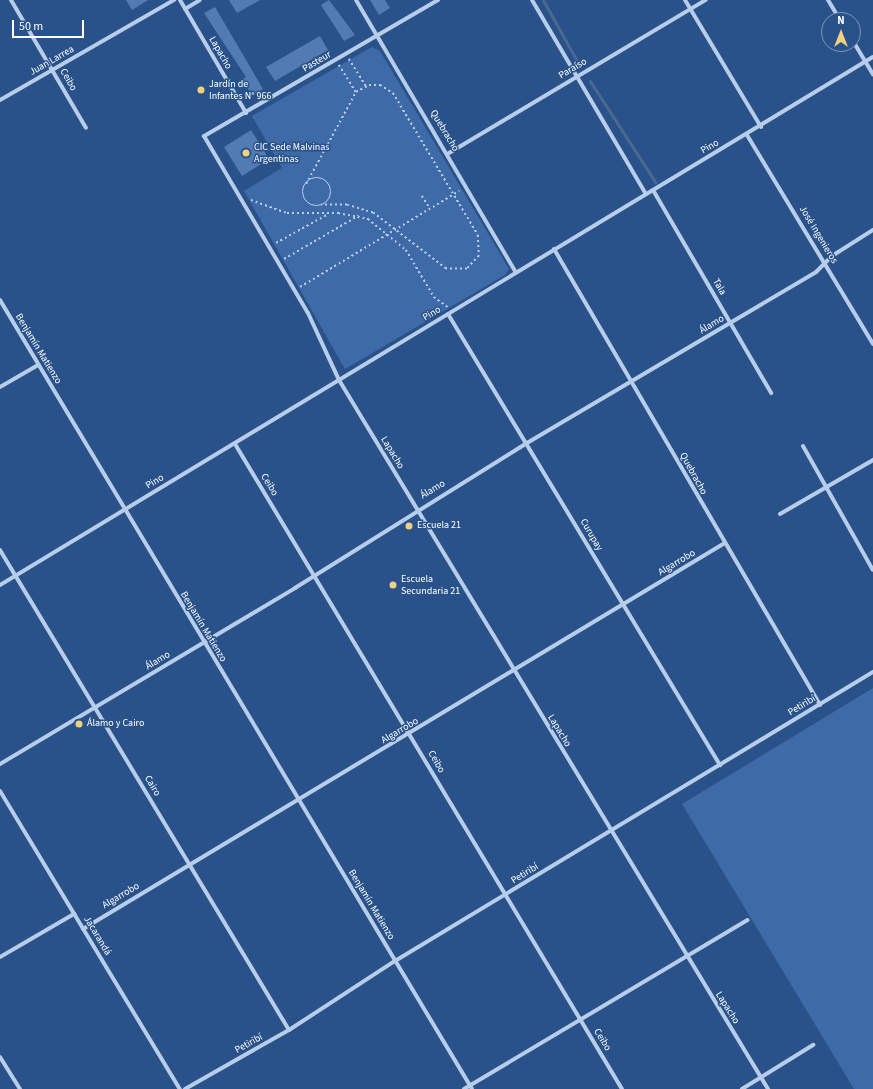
<!DOCTYPE html>
<meta charset="utf-8">
<style>
body{margin:0}
#map{position:relative;width:873px;height:1089px;overflow:hidden;background:#29528a;font-family:"Source Sans 3",sans-serif}
div>[style]{position:absolute}
[style*='--x']{left:calc(var(--x)*1px);top:calc(var(--y)*1px);width:calc(var(--w)*1px);rotate:calc(var(--a)*1deg)}
.green>*{inset:0;background:#3e6ba7}
.stream>*{height:3px;margin:-1.5px;padding:0 1.5px;transform-origin:1.5px;border-radius:1.5px;background:#4b6890}
.building>*{inset:0;background:#527bb2}
.path>*{height:1.5px;margin-top:-0.75px;transform-origin:0;background:repeating-linear-gradient(90deg,#b7cde9 0 2px,transparent 0 5px)}
.path>.ring{margin:-0.75px;padding:0;box-sizing:content-box;background:none;border:1.5px solid #b7cde9;border-radius:50%}
.street>*{height:4px;margin:-2px;padding:0 2px;transform-origin:2px;border-radius:2px;background:#b7cde9}
.dots>*{width:11px;height:11px;translate:-50% -50%;box-sizing:border-box;border:2px solid #29528a;border-radius:50%}
span{translate:-50% -50%;white-space:nowrap;text-align:center;line-height:1.15;-webkit-text-stroke:3px #29528a;paint-order:stroke}
.street-label{font-size:10px;color:#fff}
.poi-label{font-size:10px;color:#fff}
.left{translate:0 -50%;text-align:left}
.north{position:absolute;left:821px;top:12px;width:40px;height:40px;box-sizing:border-box;background:#29528a;border:1px solid #7f97b9;border-radius:50%;rotate:0deg;font-size:11px;font-weight:700;line-height:16px;text-align:center;color:#fff}
.north::after{content:'';display:block;margin:auto;width:14px;height:18px;background:#f0d17e;clip-path:polygon(50% 0,100% 100%,50% 72%,0 100%)}
.scale{position:absolute;left:12px;top:20px;width:72px;height:18px;box-sizing:border-box;border:2px solid #fff;border-top:0;padding-left:5px;font-size:12px;line-height:14px;white-space:nowrap;color:#fff;-webkit-text-stroke:3px #29528a;paint-order:stroke}
</style>
<div id="map">
<div class="green">
<i style="clip-path:polygon(372px 47px,380px 51px,509px 269px,505px 275px,345px 369px,244px 191px,282px 168px,252px 116px)"></i>
<i style="clip-path:polygon(873px 688px,873px 1089px,854px 1089px,682px 804px)"></i>
</div>
<div class="stream">
<i style="--x:543;--y:0;--w:68;--a:60.8"></i>
<i style="--x:590;--y:81;--w:121;--a:57.1"></i>
</div>
<div class="building">
<i style="clip-path:polygon(126px 0,148px 0,132px 10px)"></i>
<i style="clip-path:polygon(229px 0,260px 0,237px 13px)"></i>
<i style="clip-path:polygon(329px 0,355px 35px,344px 41px,321px 5px)"></i>
<i style="clip-path:polygon(370px 0,385px 0,390px 8px,379px 15px)"></i>
<i style="clip-path:polygon(215px 7px,263px 89px,252px 95px,242px 79px,246px 77px,204px 13px)"></i>
<i style="clip-path:polygon(320px 36px,328px 50px,275px 81px,266px 67px)"></i>
<i style="clip-path:polygon(251px 130px,269px 159px,242px 176px,224px 147px)"></i>
</div>
<div class="path">
<i style="--x:349;--y:59;--w:32;--a:58"></i>
<i style="--x:339;--y:65;--w:32;--a:58"></i>
<i class="ring" style="left:303px;top:178px;width:26.5px;height:26.5px"></i>
<i style="--x:306;--y:184;--w:105;--a:-61.5"></i>
<i style="--x:356;--y:92;--w:15;--a:-28"></i>
<i style="--x:369;--y:85;--w:11;--a:0"></i>
<i style="--x:380;--y:85;--w:15;--a:32"></i>
<i style="--x:393;--y:93;--w:165;--a:59.1"></i>
<i style="--x:478;--y:235;--w:21;--a:87"></i>
<i style="--x:479;--y:256;--w:18;--a:133"></i>
<i style="--x:467;--y:269;--w:21;--a:180"></i>
<i style="--x:446;--y:269;--w:92;--a:-142.5"></i>
<i style="--x:373;--y:213;--w:27;--a:-163"></i>
<i style="--x:347;--y:205;--w:26;--a:180"></i>
<i style="--x:422;--y:196;--w:15;--a:58"></i>
<i style="--x:251;--y:200;--w:38;--a:20"></i>
<i style="--x:287;--y:213;--w:51;--a:0"></i>
<i style="--x:338;--y:213;--w:31;--a:11"></i>
<i style="--x:368;--y:219;--w:49;--a:39.2"></i>
<i style="--x:406;--y:250;--w:55;--a:59.2"></i>
<i style="--x:434;--y:297;--w:17;--a:36"></i>
<i style="--x:276;--y:243;--w:60;--a:-29.1"></i>
<i style="--x:284;--y:259;--w:86;--a:-30.2"></i>
<i style="--x:300;--y:287;--w:186;--a:-31.1"></i>
</div>
<div class="street">
<i style="--x:11;--y:0;--w:148;--a:59.6"></i>
<i style="--x:180;--y:0;--w:131;--a:59.7"></i>
<i style="--x:356;--y:0;--w:316;--a:59.6"></i>
<i style="--x:438;--y:0;--w:271;--a:149.8"></i>
<i style="--x:204;--y:136;--w:205;--a:59.6"></i>
<i style="--x:308;--y:313;--w:74;--a:65.2"></i>
<i style="--x:339;--y:380;--w:829;--a:58.82"></i>
<i style="--x:532;--y:0;--w:225;--a:59.6"></i>
<i style="--x:685;--y:0;--w:148;--a:59.1"></i>
<i style="--x:828;--y:0;--w:23;--a:59"></i>
<i style="--x:185;--y:9;--w:17;--a:-31"></i>
<i style="--x:853;--y:41;--w:39;--a:59"></i>
<i style="--x:0;--y:100;--w:201;--a:-29.9"></i>
<i style="--x:747;--y:135;--w:244;--a:58.9"></i>
<i style="--x:449;--y:153;--w:299;--a:-30.8"></i>
<i style="--x:653;--y:190;--w:235;--a:59.8"></i>
<i style="--x:554;--y:249;--w:528;--a:59.74"></i>
<i style="--x:0;--y:300;--w:919;--a:59.11"></i>
<i style="--x:448;--y:314;--w:527;--a:58.91"></i>
<i style="--x:0;--y:387;--w:44;--a:-30.1"></i>
<i style="--x:235;--y:444;--w:752;--a:59.04"></i>
<i style="--x:803;--y:446;--w:142;--a:60.6"></i>
<i style="--x:780;--y:514;--w:108;--a:-30.1"></i>
<i style="--x:0;--y:550;--w:560;--a:58.95"></i>
<i style="--x:0;--y:585;--w:1020;--a:-31.17"></i>
<i style="--x:0;--y:764;--w:344;--a:-30.8"></i>
<i style="--x:295;--y:588;--w:274;--a:-32"></i>
<i style="--x:527;--y:443;--w:336;--a:-30.6"></i>
<i style="--x:816;--y:272;--w:23;--a:-45"></i>
<i style="--x:832;--y:256;--w:49;--a:-32.4"></i>
<i style="--x:0;--y:791;--w:348;--a:58.9"></i>
<i style="--x:83;--y:929;--w:747;--a:-31.03"></i>
<i style="--x:0;--y:957;--w:86;--a:-30.2"></i>
<i style="--x:0;--y:1057;--w:38;--a:58"></i>
<i style="--x:185;--y:1089;--w:120;--a:-29.6"></i>
<i style="--x:289;--y:1030;--w:126;--a:-33.1"></i>
<i style="--x:395;--y:961;--w:559;--a:-31.16"></i>
<i style="--x:464;--y:1089;--w:330;--a:-30.8"></i>
<i style="--x:742;--y:1089;--w:84;--a:-31.8"></i>
</div>
<div class="dots">
<i style="left:201px;top:90px;background:#f0d17e"></i>
<i style="left:246px;top:153px;background:#f0d17e"></i>
<i style="left:409px;top:526px;background:#f0d17e"></i>
<i style="left:393px;top:585px;background:#f0d17e"></i>
<i style="left:79px;top:724px;background:#f0d17e"></i>
</div>
<div class="street-label">
<span style="left:220px;top:53px;rotate:60deg">Lapacho</span>
<span style="left:52px;top:61px;rotate:-30deg">Juan Larrea</span>
<span style="left:317px;top:62px;rotate:-31deg">Pasteur</span>
<span style="left:573px;top:69px;rotate:-31deg">Paraíso</span>
<span style="left:68px;top:80px;rotate:60deg">Ceibo</span>
<span style="left:444px;top:131px;rotate:59deg">Quebracho</span>
<span style="left:710px;top:147px;rotate:-30deg">Pino</span>
<span style="left:818px;top:235px;rotate:59deg">José Ingenieros</span>
<span style="left:719px;top:287px;rotate:60deg">Tala</span>
<span style="left:432px;top:314px;rotate:-31deg">Pino</span>
<span style="left:712px;top:325px;rotate:-31deg">Álamo</span>
<span style="left:38px;top:349px;rotate:59deg">Benjamín Matienzo</span>
<span style="left:392px;top:453px;rotate:59deg">Lapacho</span>
<span style="left:693px;top:474px;rotate:61deg">Quebracho</span>
<span style="left:155px;top:482px;rotate:-31deg">Pino</span>
<span style="left:269px;top:485px;rotate:59deg">Ceibo</span>
<span style="left:433px;top:490px;rotate:-31deg">Álamo</span>
<span style="left:591px;top:535px;rotate:60deg">Curupay</span>
<span style="left:677px;top:563px;rotate:-31deg">Algarrobo</span>
<span style="left:203px;top:627px;rotate:59deg">Benjamín Matienzo</span>
<span style="left:158px;top:661px;rotate:-31deg">Álamo</span>
<span style="left:802px;top:706px;rotate:-31deg">Petiribí</span>
<span style="left:400px;top:731px;rotate:-31deg">Algarrobo</span>
<span style="left:559px;top:731px;rotate:59deg">Lapacho</span>
<span style="left:436px;top:762px;rotate:60deg">Ceibo</span>
<span style="left:152px;top:786px;rotate:59deg">Cairo</span>
<span style="left:525px;top:874px;rotate:-32deg">Petiribí</span>
<span style="left:121px;top:896px;rotate:-31deg">Algarrobo</span>
<span style="left:371px;top:905px;rotate:59deg">Benjamín Matienzo</span>
<span style="left:97px;top:936px;rotate:59deg">Jacarandá</span>
<span style="left:727px;top:1008px;rotate:58deg">Lapacho</span>
<span style="left:602px;top:1040px;rotate:59deg">Ceibo</span>
<span style="left:249px;top:1044px;rotate:-29deg">Petiribí</span>
</div>
<div class="poi-label">
<span class="left" style="left:209px;top:90px">Jardín de<br>Infantes N° 966</span>
<span class="left" style="left:254px;top:153px">CIC Sede Malvinas<br>Argentinas</span>
<span class="left" style="left:417px;top:526px">Escuela 21</span>
<span class="left" style="left:401px;top:585px">Escuela<br>Secundaria 21</span>
<span class="left" style="left:87px;top:724px">Álamo y Cairo</span>
</div>
<div class="north">N</div>
<div class="scale">50 m</div>
</div>
